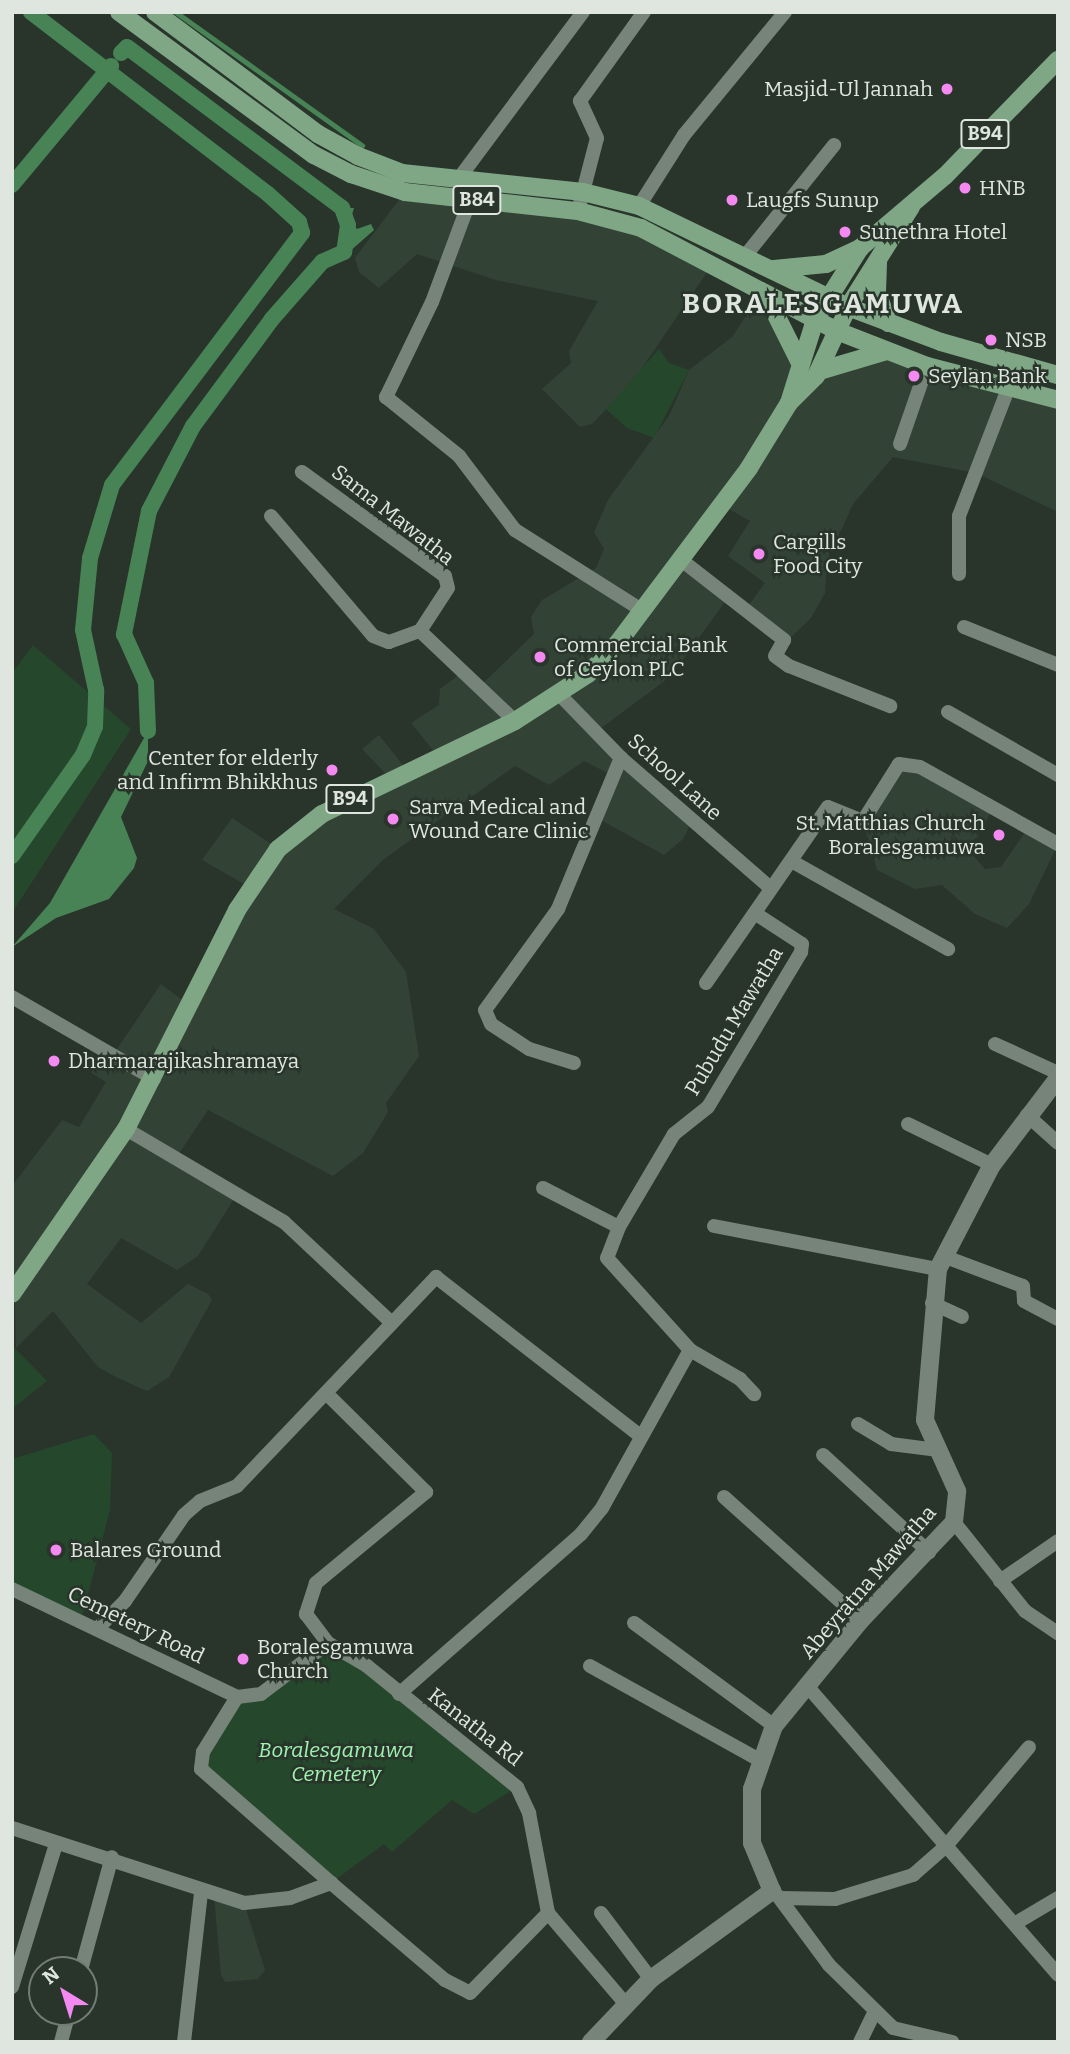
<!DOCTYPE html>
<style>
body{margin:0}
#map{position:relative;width:1070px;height:2054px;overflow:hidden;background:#29352b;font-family:Bitter,serif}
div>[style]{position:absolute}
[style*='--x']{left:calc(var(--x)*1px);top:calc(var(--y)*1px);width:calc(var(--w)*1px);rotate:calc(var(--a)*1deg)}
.built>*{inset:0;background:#324335}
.green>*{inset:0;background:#25472c}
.water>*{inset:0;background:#478355}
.stream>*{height:4.5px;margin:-2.25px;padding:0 2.25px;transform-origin:2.25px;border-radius:2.25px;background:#478355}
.canal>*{height:16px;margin:-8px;padding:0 8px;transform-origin:8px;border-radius:8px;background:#478355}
.street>*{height:14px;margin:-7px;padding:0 7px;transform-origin:7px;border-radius:7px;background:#778479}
.secondary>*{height:18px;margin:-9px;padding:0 9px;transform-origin:9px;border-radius:9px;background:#778479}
.primary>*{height:18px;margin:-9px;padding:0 9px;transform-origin:9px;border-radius:9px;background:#7fa786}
.dots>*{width:19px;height:19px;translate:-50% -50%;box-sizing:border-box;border:4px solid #29352b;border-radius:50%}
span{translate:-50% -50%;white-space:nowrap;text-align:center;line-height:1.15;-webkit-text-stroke:5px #29352b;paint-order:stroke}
.shield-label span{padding:2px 5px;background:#29352b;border:2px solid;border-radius:5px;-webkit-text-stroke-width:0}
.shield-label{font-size:19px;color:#dfe6e0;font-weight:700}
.poi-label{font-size:21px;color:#dfe6e0}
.right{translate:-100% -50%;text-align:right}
.left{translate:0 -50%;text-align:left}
.street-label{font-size:21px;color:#dfe6e0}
.park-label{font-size:21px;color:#9df3af;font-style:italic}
.district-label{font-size:28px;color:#dfe6e0;font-weight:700;letter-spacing:2px}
.frame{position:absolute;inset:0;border:14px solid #dfe6e0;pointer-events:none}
.north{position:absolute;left:28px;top:1956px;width:70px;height:70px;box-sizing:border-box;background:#29352b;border:2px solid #727c73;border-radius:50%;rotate:322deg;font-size:19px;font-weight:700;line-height:28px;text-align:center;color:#dfe6e0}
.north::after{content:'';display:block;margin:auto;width:24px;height:32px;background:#f389f1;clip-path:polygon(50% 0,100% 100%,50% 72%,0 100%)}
</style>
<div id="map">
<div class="built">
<i style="clip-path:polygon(405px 192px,578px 211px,712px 265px,634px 380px,592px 424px,580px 427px,542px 389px,571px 363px,569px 351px,598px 301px,496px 280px,417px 254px,379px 288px,359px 272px,355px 258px)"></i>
<i style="clip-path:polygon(762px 292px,812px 380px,887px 351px,1058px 400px,1058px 512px,976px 473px,893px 457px,853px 504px,827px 561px,825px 593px,811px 618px,785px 643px,746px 609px,765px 583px,728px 556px,750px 521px,722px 505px,680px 559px,729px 595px,722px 606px,671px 676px,596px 732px,692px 821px,683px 839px,664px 855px,599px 819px,614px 776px,584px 761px,549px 785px,515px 766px,384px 859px,334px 909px,374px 929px,406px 972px,419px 1056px,386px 1103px,388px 1112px,363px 1153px,333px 1176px,208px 1110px,176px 1158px,237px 1194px,198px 1256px,177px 1270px,121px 1238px,87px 1284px,141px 1323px,188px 1284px,208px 1294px,212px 1300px,169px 1377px,147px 1391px,116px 1377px,98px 1367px,53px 1311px,16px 1348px,12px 1186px,62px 1120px,79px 1127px,106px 1082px,90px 1072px,103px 1050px,113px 1055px,161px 984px,190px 1006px,251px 888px,202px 860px,232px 818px,279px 849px,388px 776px,362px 749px,379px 735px,406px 769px,437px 755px,411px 723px,439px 705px,440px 689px,464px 671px,479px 687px,534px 634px,531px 617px,542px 600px,596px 568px,604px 549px,594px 532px,608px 500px,669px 416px,689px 370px,732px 337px)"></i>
<i style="clip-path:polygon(899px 764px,993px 808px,970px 852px,985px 869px,1001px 867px,1028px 828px,1058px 844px,1029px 904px,1007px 928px,975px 914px,942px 885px,915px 889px,877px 870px,863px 821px)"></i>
<i style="clip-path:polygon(214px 1895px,244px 1903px,265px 1970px,258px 1979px,225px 1982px,221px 1975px)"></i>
</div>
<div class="green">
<i style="clip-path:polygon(659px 349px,669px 363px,689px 370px,654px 438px,627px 428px,606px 409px)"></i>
<i style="clip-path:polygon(33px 645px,131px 729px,12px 913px,12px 673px)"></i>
<i style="clip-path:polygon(12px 1345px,47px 1381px,12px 1409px)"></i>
<i style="clip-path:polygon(94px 1434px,112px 1453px,110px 1510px,81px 1621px,12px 1589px,12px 1459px)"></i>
<i style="clip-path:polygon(328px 1643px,517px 1787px,474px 1814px,452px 1800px,392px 1852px,384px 1844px,331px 1883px,211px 1782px,203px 1752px,237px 1697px,250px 1696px)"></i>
</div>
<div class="water">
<i style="clip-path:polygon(342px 208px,354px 208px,350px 221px,357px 229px,371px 224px,374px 230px,349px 252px,344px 252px)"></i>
<i style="clip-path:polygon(148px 731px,148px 761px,121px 817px,137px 858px,134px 868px,109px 899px,56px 918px,12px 947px,50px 903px)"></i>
</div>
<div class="stream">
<i style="--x:176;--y:12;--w:229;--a:35.6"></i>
</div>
<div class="canal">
<i style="--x:121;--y:53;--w:8;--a:-45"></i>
<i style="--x:127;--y:47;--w:269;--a:36.8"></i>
<i style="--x:342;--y:208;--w:18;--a:71"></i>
<i style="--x:348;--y:225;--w:27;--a:98"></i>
<i style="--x:344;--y:252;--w:24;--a:156"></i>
<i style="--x:322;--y:262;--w:76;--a:131.3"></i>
<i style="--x:272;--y:319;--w:133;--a:126.4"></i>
<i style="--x:193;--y:426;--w:96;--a:117.4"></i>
<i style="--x:149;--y:511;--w:126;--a:101.5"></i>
<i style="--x:124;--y:634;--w:54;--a:65.8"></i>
<i style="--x:146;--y:683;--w:48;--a:87.6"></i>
<i style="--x:12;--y:185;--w:155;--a:-50.2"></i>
<i style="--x:12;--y:856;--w:123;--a:-54.9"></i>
<i style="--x:83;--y:755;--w:30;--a:-67"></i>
<i style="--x:95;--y:727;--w:37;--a:-88"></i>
<i style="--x:96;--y:690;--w:61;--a:-102.2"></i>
<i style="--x:83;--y:630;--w:72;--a:-84.4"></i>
<i style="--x:90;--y:558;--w:76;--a:-73.2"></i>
<i style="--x:112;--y:485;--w:316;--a:-53"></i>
<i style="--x:302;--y:233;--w:11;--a:-105"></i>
<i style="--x:299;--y:222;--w:42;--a:-137.9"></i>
<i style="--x:268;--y:194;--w:299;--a:-142.5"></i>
</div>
<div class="street">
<i style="--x:457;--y:181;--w:211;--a:-53.3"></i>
<i style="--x:470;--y:200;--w:109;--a:110.4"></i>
<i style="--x:432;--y:302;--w:106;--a:115.8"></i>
<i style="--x:386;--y:397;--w:94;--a:38.9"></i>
<i style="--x:459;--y:456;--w:93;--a:52.9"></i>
<i style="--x:515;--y:530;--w:151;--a:32.3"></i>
<i style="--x:639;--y:206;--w:84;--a:-57.6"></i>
<i style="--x:684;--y:135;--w:159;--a:-50.6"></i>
<i style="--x:578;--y:211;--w:75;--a:-75.4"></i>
<i style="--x:597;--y:138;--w:41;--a:-114.7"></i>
<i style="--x:580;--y:101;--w:110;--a:-54.3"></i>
<i style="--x:746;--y:255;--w:141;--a:-51.3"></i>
<i style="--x:900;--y:444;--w:83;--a:-70.9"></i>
<i style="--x:271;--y:516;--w:157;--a:49.6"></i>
<i style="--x:373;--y:636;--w:17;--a:21"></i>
<i style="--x:389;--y:642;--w:33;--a:-20"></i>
<i style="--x:420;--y:631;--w:51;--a:-56.9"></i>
<i style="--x:448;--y:588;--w:12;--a:-104"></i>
<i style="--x:445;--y:576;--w:177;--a:-144"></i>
<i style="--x:680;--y:559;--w:132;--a:37.9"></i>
<i style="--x:784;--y:640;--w:18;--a:119"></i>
<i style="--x:775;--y:656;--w:17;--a:36"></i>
<i style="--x:789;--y:666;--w:109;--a:21.6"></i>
<i style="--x:959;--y:574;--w:58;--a:-90"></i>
<i style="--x:959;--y:516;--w:136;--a:-68.9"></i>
<i style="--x:964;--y:627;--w:101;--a:22"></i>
<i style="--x:420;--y:631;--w:131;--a:43.5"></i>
<i style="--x:559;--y:694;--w:89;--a:45.9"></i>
<i style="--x:621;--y:758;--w:195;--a:41"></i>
<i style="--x:948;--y:712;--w:127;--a:29.8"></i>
<i style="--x:793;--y:862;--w:178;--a:29.3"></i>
<i style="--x:706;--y:983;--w:214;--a:-55.3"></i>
<i style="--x:828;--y:807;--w:38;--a:22"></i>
<i style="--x:863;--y:821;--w:67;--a:-57.7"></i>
<i style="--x:899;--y:764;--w:21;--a:8"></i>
<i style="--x:920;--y:767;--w:158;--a:29.2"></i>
<i style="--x:12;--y:997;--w:164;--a:30"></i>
<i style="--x:995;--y:1044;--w:69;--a:24.7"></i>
<i style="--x:574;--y:1063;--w:47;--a:-162.7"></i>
<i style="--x:529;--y:1049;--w:45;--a:-146.7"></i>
<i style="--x:491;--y:1024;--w:15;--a:-113"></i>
<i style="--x:485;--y:1010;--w:125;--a:-54.1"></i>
<i style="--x:558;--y:909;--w:164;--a:-67.4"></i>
<i style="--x:1027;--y:1115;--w:42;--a:42.1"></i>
<i style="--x:908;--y:1124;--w:93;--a:26"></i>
<i style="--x:126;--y:1129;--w:183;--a:30.5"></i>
<i style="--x:284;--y:1222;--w:146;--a:43.1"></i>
<i style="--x:543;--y:1188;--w:85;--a:27.2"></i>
<i style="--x:619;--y:1227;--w:33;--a:111"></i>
<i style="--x:607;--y:1258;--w:124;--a:47.9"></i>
<i style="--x:690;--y:1350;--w:58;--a:30.1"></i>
<i style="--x:740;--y:1379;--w:21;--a:47"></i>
<i style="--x:714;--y:1226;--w:228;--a:10.9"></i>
<i style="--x:619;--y:1227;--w:108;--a:-59.4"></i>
<i style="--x:674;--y:1134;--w:43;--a:-38.5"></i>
<i style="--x:708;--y:1107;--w:181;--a:-59"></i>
<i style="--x:801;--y:952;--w:8;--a:-83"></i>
<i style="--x:802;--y:944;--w:55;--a:-146.9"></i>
<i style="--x:943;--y:1256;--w:85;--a:20.6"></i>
<i style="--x:1023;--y:1286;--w:15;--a:86"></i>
<i style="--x:1024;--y:1301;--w:38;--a:28"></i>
<i style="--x:932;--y:1303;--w:33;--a:25"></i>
<i style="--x:326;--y:1393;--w:141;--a:44.7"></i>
<i style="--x:426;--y:1492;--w:143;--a:140.4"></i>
<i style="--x:316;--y:1583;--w:33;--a:108"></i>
<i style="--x:306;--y:1614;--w:36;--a:53"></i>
<i style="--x:858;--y:1424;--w:39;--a:31"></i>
<i style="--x:891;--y:1444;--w:46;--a:7.4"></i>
<i style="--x:823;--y:1455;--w:144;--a:42.5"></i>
<i style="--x:724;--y:1497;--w:184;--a:41.9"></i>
<i style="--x:954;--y:1522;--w:114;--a:51.4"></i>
<i style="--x:1025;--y:1611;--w:40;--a:34"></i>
<i style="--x:1000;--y:1581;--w:70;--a:-34.6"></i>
<i style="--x:12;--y:1589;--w:250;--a:25.6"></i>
<i style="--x:237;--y:1697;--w:65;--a:121.7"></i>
<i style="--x:203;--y:1752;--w:17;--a:97"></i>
<i style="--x:201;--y:1769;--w:173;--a:41.2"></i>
<i style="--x:634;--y:1623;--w:174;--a:36.3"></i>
<i style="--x:97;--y:1629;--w:40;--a:-45"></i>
<i style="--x:125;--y:1601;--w:104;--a:-55.5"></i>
<i style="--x:184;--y:1515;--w:21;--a:-41"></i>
<i style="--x:200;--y:1501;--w:40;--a:-22"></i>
<i style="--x:237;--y:1486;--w:289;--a:-46.4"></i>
<i style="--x:436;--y:1277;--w:259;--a:37.9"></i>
<i style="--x:590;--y:1666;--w:192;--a:29"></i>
<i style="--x:808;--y:1687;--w:381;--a:49"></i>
<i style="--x:399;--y:1694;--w:242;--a:-41.3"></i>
<i style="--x:581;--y:1534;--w:33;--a:-51"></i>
<i style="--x:602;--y:1508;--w:181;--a:-60.9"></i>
<i style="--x:237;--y:1697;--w:24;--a:-7"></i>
<i style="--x:261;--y:1694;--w:84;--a:-37.3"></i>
<i style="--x:328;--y:1643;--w:45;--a:30.5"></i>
<i style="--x:367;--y:1666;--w:193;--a:38.9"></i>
<i style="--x:517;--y:1787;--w:29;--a:65"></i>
<i style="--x:529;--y:1813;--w:102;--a:79.2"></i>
<i style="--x:548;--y:1913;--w:118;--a:49.5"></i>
<i style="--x:12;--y:1828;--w:244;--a:17.9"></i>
<i style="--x:244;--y:1903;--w:46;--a:-6.2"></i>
<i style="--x:290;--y:1898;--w:44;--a:-20.1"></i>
<i style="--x:331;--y:1883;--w:150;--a:40.4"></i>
<i style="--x:445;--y:1980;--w:28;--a:27"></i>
<i style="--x:470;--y:1993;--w:112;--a:-45.7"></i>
<i style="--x:778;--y:1896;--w:86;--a:53.5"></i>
<i style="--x:829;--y:1965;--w:90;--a:44.5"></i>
<i style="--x:893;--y:2028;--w:61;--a:13.3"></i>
<i style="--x:781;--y:1898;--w:54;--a:1.1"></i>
<i style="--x:835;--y:1899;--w:82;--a:-17.1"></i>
<i style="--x:913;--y:1875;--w:44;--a:-41.3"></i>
<i style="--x:946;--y:1846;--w:129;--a:-50"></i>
<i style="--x:601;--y:1913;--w:83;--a:52.9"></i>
<i style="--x:1016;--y:1923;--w:49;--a:-30.8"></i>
<i style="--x:81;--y:1970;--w:117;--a:-74.7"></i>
<i style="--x:12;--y:1987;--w:150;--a:-72.9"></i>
<i style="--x:61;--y:2042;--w:31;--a:-75"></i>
<i style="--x:184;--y:2042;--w:151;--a:-83.5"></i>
<i style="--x:860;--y:2042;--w:34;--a:-64"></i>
</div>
<div class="secondary">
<i style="--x:591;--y:2042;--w:87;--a:-46.4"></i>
<i style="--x:651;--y:1979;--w:150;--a:-36"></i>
<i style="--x:772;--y:1891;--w:52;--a:-112.6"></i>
<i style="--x:752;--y:1843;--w:54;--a:-90"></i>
<i style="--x:752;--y:1789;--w:67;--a:-70.8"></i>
<i style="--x:774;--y:1726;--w:137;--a:-50.6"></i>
<i style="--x:861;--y:1620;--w:135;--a:-46.5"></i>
<i style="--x:954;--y:1522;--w:31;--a:-84"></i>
<i style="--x:957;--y:1491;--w:78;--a:-114.3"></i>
<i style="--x:925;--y:1420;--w:152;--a:-85.1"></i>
<i style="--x:938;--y:1269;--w:117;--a:-62.6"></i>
<i style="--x:992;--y:1165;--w:109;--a:-52.8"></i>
</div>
<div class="primary">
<i style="--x:119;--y:12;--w:242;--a:36.3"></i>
<i style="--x:314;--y:155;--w:42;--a:27.2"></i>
<i style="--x:351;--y:174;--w:57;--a:18.4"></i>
<i style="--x:405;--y:192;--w:174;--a:6.3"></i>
<i style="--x:578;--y:211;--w:65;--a:15.1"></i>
<i style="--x:641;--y:228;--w:221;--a:27.7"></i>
<i style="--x:837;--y:331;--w:97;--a:21.3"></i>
<i style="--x:927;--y:366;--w:135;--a:14.5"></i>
<i style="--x:155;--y:12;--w:204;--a:36.8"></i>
<i style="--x:318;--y:134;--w:46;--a:28.8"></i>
<i style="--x:358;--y:156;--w:47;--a:21.1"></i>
<i style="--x:402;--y:173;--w:182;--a:6"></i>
<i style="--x:583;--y:192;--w:58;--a:14"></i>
<i style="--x:639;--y:206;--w:232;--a:25.8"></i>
<i style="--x:848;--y:307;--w:99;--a:20.6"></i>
<i style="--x:941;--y:342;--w:122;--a:15.8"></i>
<i style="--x:878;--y:263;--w:29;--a:92"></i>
<i style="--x:877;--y:292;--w:33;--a:70"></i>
<i style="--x:774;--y:269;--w:52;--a:-5.5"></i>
<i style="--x:826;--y:264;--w:38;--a:-25"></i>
<i style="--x:768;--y:299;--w:69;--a:63.4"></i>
<i style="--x:819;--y:371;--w:71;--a:-16.4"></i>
<i style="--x:789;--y:403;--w:87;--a:-72.6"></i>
<i style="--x:815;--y:320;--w:85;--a:-58"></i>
<i style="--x:860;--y:248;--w:111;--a:-40.3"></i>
<i style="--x:945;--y:176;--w:162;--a:-45.8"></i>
<i style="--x:12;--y:1294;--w:201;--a:-55.4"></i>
<i style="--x:126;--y:1129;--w:246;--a:-63.1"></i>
<i style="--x:237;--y:910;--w:73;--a:-56.1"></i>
<i style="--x:278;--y:849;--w:56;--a:-38.5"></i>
<i style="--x:322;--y:814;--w:214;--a:-25.7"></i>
<i style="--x:515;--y:721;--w:87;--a:-32.8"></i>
<i style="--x:588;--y:674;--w:42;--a:-46"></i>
<i style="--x:617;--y:644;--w:220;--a:-53.1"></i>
<i style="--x:749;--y:468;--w:76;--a:-58.4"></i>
<i style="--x:789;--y:403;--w:38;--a:-45"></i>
<i style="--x:816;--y:376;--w:76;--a:-65.1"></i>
<i style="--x:848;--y:307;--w:118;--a:-57.8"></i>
</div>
<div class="dots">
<i style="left:947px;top:89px;background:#f389f1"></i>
<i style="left:965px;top:188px;background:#f389f1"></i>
<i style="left:732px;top:200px;background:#f389f1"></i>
<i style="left:845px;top:232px;background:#f389f1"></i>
<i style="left:991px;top:340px;background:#f389f1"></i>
<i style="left:914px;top:376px;background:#f389f1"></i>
<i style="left:759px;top:554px;background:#f389f1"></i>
<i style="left:540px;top:657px;background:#f389f1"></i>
<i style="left:332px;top:770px;background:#f389f1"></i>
<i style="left:393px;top:819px;background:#f389f1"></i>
<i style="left:999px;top:835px;background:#f389f1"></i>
<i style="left:54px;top:1061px;background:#f389f1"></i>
<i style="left:56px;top:1550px;background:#f389f1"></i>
<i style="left:243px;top:1659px;background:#f389f1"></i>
</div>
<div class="shield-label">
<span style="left:985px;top:134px">B94</span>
<span style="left:477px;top:200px">B84</span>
<span style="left:350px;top:799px">B94</span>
</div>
<div class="poi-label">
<span class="right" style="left:933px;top:89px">Masjid-Ul Jannah</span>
<span class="left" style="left:979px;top:188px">HNB</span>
<span class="left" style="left:746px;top:200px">Laugfs Sunup</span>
<span class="left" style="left:859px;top:232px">Sunethra Hotel</span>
<span class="left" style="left:1005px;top:340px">NSB</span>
<span class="left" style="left:928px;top:376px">Seylan Bank</span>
<span class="left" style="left:773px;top:554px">Cargills<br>Food City</span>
<span class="left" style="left:554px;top:657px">Commercial Bank<br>of Ceylon PLC</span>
<span class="right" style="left:318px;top:770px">Center for elderly<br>and Infirm Bhikkhus</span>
<span class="left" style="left:409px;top:819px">Sarva Medical and<br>Wound Care Clinic</span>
<span class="right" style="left:985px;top:835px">St. Matthias Church<br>Boralesgamuwa</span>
<span class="left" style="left:68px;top:1061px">Dharmarajikashramaya</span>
<span class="left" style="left:70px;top:1550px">Balares Ground</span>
<span class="left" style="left:257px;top:1659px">Boralesgamuwa<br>Church</span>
</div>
<div class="street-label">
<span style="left:393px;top:515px;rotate:38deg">Sama Mawatha</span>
<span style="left:675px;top:777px;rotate:42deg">School Lane</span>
<span style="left:734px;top:1021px;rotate:-59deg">Pubudu Mawatha</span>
<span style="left:868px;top:1582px;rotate:-49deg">Abeyratna Mawatha</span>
<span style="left:136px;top:1625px;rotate:26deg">Cemetery Road</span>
<span style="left:475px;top:1727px;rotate:38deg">Kanatha Rd</span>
</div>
<div class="park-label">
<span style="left:336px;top:1762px">Boralesgamuwa<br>Cemetery</span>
</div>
<div class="district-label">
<span style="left:823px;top:304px">BORALESGAMUWA</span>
</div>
<div class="frame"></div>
<div class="north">N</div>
</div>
